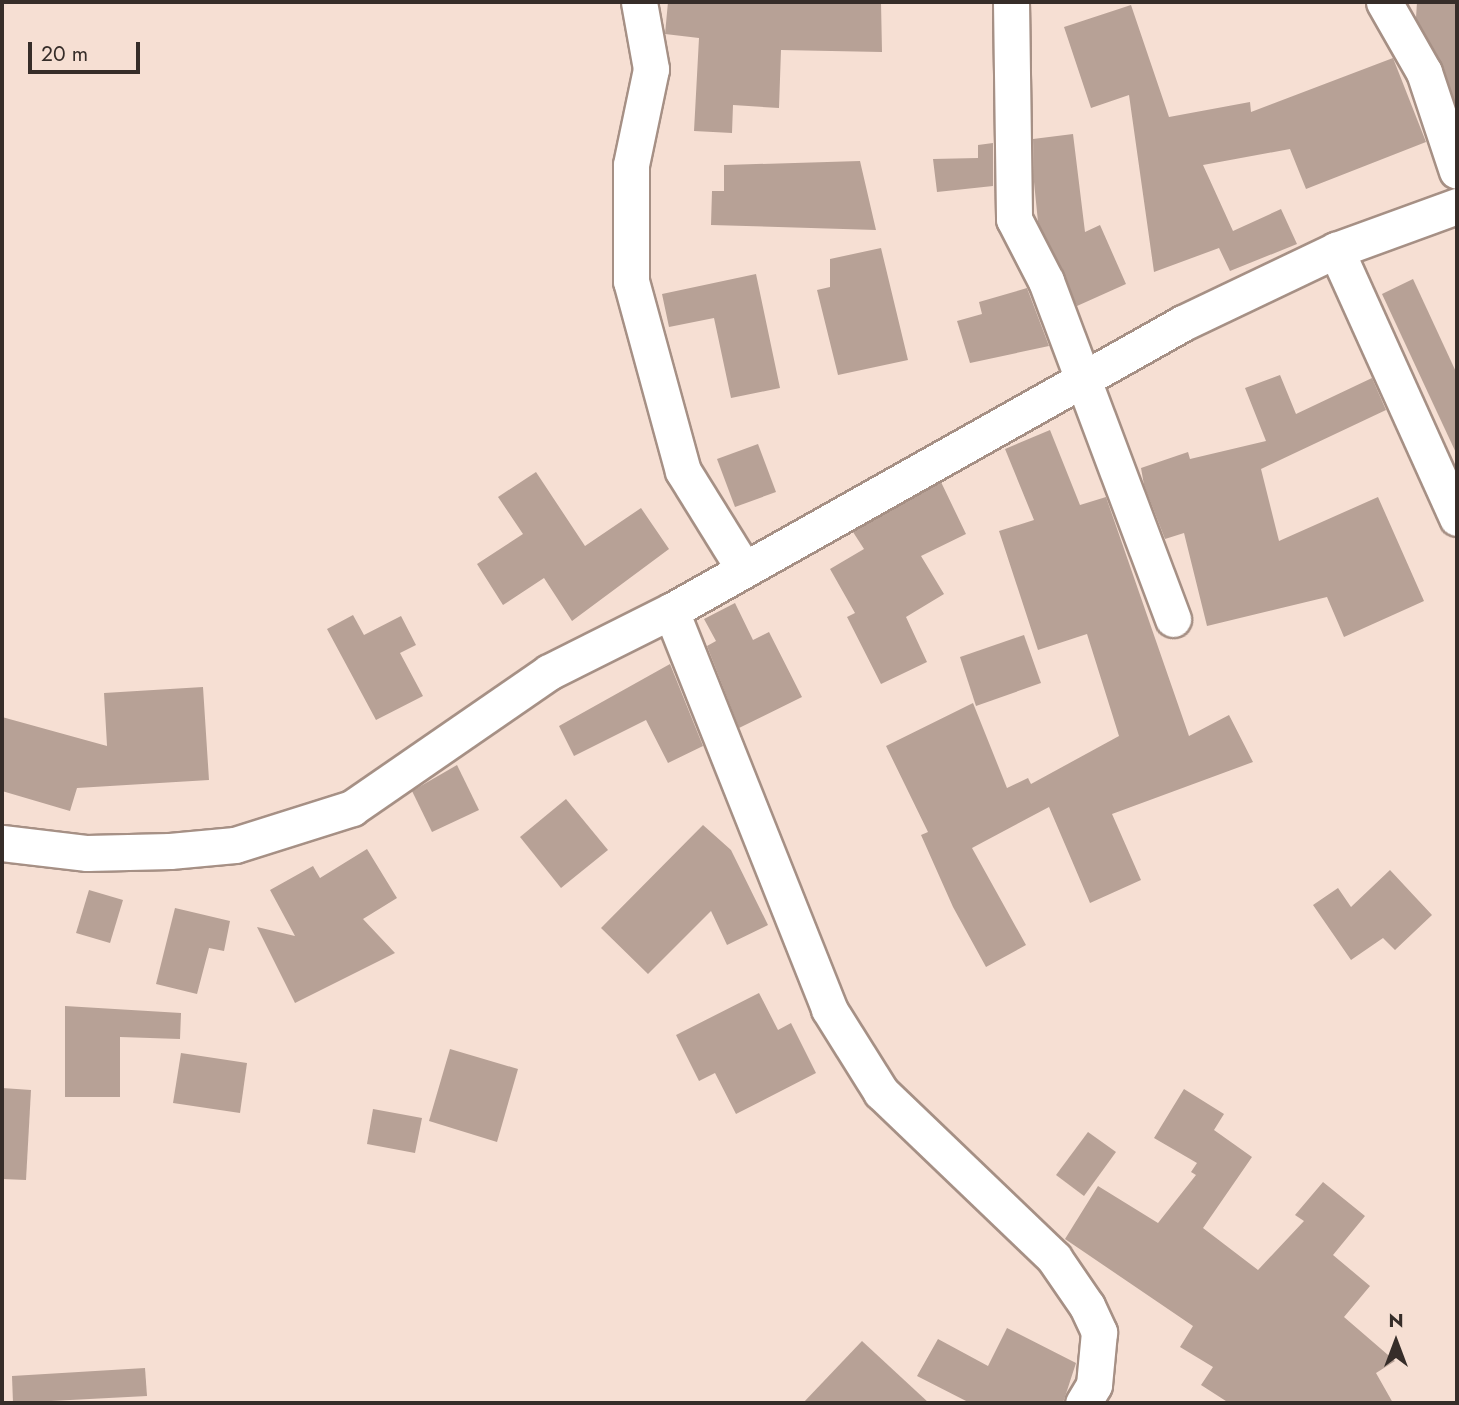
<!DOCTYPE html>
<style>
body{margin:0}
#map{position:relative;width:1459px;height:1405px;overflow:hidden;background:#f6dfd3;font-family:Jost,sans-serif}
div>[style]{position:absolute}
[style*='--x']{left:calc(var(--x)*1px);top:calc(var(--y)*1px);width:calc(var(--w)*1px);rotate:calc(var(--a)*1deg)}
.building>*{inset:0;background:#b7a196}
.roads{filter:drop-shadow(2px 0 #a69085) drop-shadow(-2px 0 #a69085) drop-shadow(0 2px #a69085) drop-shadow(0 -2px #a69085)}
.minor>*{height:35px;margin:-17.5px;padding:0 17.5px;transform-origin:17.5px;border-radius:17.5px;background:#fff}
span{translate:-50% -50%;white-space:nowrap;text-align:center;line-height:1.15;-webkit-text-stroke:5px #f6dfd3;paint-order:stroke}
.frame{position:absolute;inset:0;border:4px solid #362d29;pointer-events:none}
.north{position:absolute;left:1361px;top:1307px;width:70px;height:70px;-webkit-text-stroke:5px #f6dfd3;paint-order:stroke;rotate:0deg;font-size:19px;font-weight:700;line-height:28px;text-align:center;color:#362d29}
.north::after{content:'';display:block;margin:auto;width:24px;height:32px;background:#362d29;clip-path:polygon(50% 0,100% 100%,50% 72%,0 100%)}
.scale{position:absolute;left:28px;top:42px;width:112px;height:32px;box-sizing:border-box;border:4px solid #362d29;border-top:0;padding-left:9px;font-size:21px;line-height:24px;white-space:nowrap;color:#362d29;-webkit-text-stroke:5px #f6dfd3;paint-order:stroke}
</style>
<div id="map">
<div class="building">
<i style="clip-path:polygon(668px 2px,881px 2px,882px 52px,781px 50px,779px 108px,733px 105px,732px 133px,694px 131px,699px 38px,665px 34px)"></i>
<i style="clip-path:polygon(1417px 2px,1457px 2px,1457px 108px,1416px 18px)"></i>
<i style="clip-path:polygon(1131px 5px,1169px 117px,1250px 102px,1251px 112px,1393px 58px,1426px 142px,1306px 189px,1290px 149px,1203px 165px,1233px 231px,1281px 209px,1297px 244px,1230px 271px,1219px 248px,1154px 272px,1129px 95px,1091px 108px,1064px 27px)"></i>
<i style="clip-path:polygon(1073px 134px,1085px 232px,1100px 225px,1126px 284px,1077px 306px,1038px 222px,1034px 182px,1033px 139px)"></i>
<i style="clip-path:polygon(993px 143px,993px 186px,937px 192px,933px 159px,978px 158px,978px 145px)"></i>
<i style="clip-path:polygon(860px 161px,876px 230px,711px 225px,712px 191px,724px 191px,724px 165px)"></i>
<i style="clip-path:polygon(881px 248px,908px 360px,838px 375px,817px 290px,830px 287px,830px 259px)"></i>
<i style="clip-path:polygon(756px 274px,780px 388px,731px 398px,714px 318px,669px 327px,662px 294px)"></i>
<i style="clip-path:polygon(1413px 279px,1457px 374px,1457px 455px,1382px 294px)"></i>
<i style="clip-path:polygon(1027px 288px,1049px 346px,970px 363px,957px 321px,982px 314px,979px 302px)"></i>
<i style="clip-path:polygon(1280px 375px,1296px 414px,1372px 378px,1386px 410px,1261px 469px,1279px 541px,1378px 497px,1424px 601px,1344px 637px,1327px 597px,1207px 626px,1184px 533px,1165px 539px,1144px 485px,1141px 468px,1188px 452px,1190px 459px,1266px 441px,1245px 388px)"></i>
<i style="clip-path:polygon(1050px 430px,1080px 505px,1106px 497px,1189px 736px,1229px 715px,1253px 762px,1112px 814px,1141px 880px,1090px 903px,1049px 807px,972px 848px,1026px 945px,986px 967px,953px 907px,921px 835px,928px 832px,886px 746px,973px 703px,1007px 788px,1028px 778px,1031px 784px,1119px 736px,1087px 634px,1038px 650px,999px 531px,1034px 520px,1005px 449px)"></i>
<i style="clip-path:polygon(758px 444px,776px 492px,735px 507px,717px 459px)"></i>
<i style="clip-path:polygon(536px 472px,585px 546px,641px 508px,669px 549px,572px 621px,544px 578px,503px 605px,477px 564px,523px 534px,498px 497px)"></i>
<i style="clip-path:polygon(941px 482px,966px 534px,921px 556px,944px 594px,906px 617px,927px 662px,881px 684px,847px 617px,855px 613px,830px 569px,864px 549px,853px 532px)"></i>
<i style="clip-path:polygon(735px 603px,753px 640px,769px 632px,802px 697px,739px 728px,707px 646px,716px 641px,704px 619px)"></i>
<i style="clip-path:polygon(353px 615px,364px 635px,401px 616px,416px 645px,400px 653px,423px 696px,376px 720px,327px 629px)"></i>
<i style="clip-path:polygon(1024px 635px,1041px 683px,976px 706px,960px 657px)"></i>
<i style="clip-path:polygon(670px 664px,703px 746px,668px 763px,646px 720px,574px 756px,559px 726px)"></i>
<i style="clip-path:polygon(203px 687px,209px 780px,77px 788px,70px 811px,2px 791px,2px 717px,107px 746px,104px 693px)"></i>
<i style="clip-path:polygon(457px 765px,479px 810px,432px 832px,412px 791px)"></i>
<i style="clip-path:polygon(566px 799px,608px 850px,561px 888px,520px 837px)"></i>
<i style="clip-path:polygon(703px 825px,731px 850px,768px 925px,727px 945px,711px 911px,648px 974px,601px 928px)"></i>
<i style="clip-path:polygon(367px 849px,397px 898px,363px 919px,395px 953px,295px 1003px,257px 927px,295px 936px,270px 890px,313px 866px,320px 878px)"></i>
<i style="clip-path:polygon(1390px 870px,1432px 915px,1395px 950px,1383px 938px,1351px 960px,1313px 905px,1338px 888px,1351px 907px)"></i>
<i style="clip-path:polygon(89px 890px,123px 900px,110px 943px,76px 933px)"></i>
<i style="clip-path:polygon(175px 908px,230px 921px,224px 951px,209px 948px,197px 994px,156px 984px)"></i>
<i style="clip-path:polygon(759px 993px,778px 1030px,791px 1023px,816px 1073px,736px 1114px,715px 1073px,699px 1081px,676px 1035px)"></i>
<i style="clip-path:polygon(65px 1006px,181px 1013px,180px 1039px,120px 1037px,120px 1097px,65px 1097px)"></i>
<i style="clip-path:polygon(450px 1049px,518px 1069px,497px 1142px,429px 1121px)"></i>
<i style="clip-path:polygon(181px 1053px,247px 1063px,240px 1113px,173px 1103px)"></i>
<i style="clip-path:polygon(2px 1088px,31px 1090px,26px 1180px,2px 1179px)"></i>
<i style="clip-path:polygon(1184px 1089px,1224px 1114px,1214px 1130px,1252px 1157px,1203px 1228px,1258px 1270px,1304px 1221px,1295px 1215px,1323px 1182px,1365px 1216px,1333px 1255px,1370px 1286px,1344px 1317px,1395px 1361px,1376px 1373px,1393px 1403px,1229px 1403px,1201px 1385px,1213px 1367px,1180px 1347px,1193px 1326px,1065px 1239px,1098px 1186px,1158px 1223px,1196px 1175px,1191px 1172px,1197px 1163px,1154px 1138px)"></i>
<i style="clip-path:polygon(373px 1109px,422px 1118px,415px 1153px,367px 1144px)"></i>
<i style="clip-path:polygon(1088px 1132px,1116px 1152px,1084px 1196px,1056px 1175px)"></i>
<i style="clip-path:polygon(1007px 1328px,1076px 1363px,1063px 1403px,970px 1403px,917px 1376px,938px 1339px,988px 1366px)"></i>
<i style="clip-path:polygon(862px 1341px,929px 1403px,803px 1403px)"></i>
<i style="clip-path:polygon(145px 1368px,147px 1396px,13px 1403px,12px 1376px)"></i>
</div>
<div class="roads">
<div class="minor">
<i style="--x:639;--y:2;--w:68;--a:79.8"></i>
<i style="--x:651;--y:69;--w:98;--a:101.8"></i>
<i style="--x:631;--y:165;--w:116;--a:90"></i>
<i style="--x:631;--y:281;--w:197;--a:74.7"></i>
<i style="--x:683;--y:471;--w:112;--a:58.2"></i>
<i style="--x:1011;--y:2;--w:217;--a:89.2"></i>
<i style="--x:1014;--y:219;--w:70;--a:62.7"></i>
<i style="--x:1046;--y:281;--w:361;--a:69.4"></i>
<i style="--x:1384;--y:2;--w:81;--a:60.3"></i>
<i style="--x:1424;--y:72;--w:104;--a:71.6"></i>
<i style="--x:1336;--y:250;--w:294;--a:65.7"></i>
<i style="--x:671;--y:611;--w:428;--a:68.3"></i>
<i style="--x:829;--y:1009;--w:98;--a:57.9"></i>
<i style="--x:881;--y:1092;--w:240;--a:43.8"></i>
<i style="--x:1054;--y:1258;--w:58;--a:55.5"></i>
<i style="--x:1087;--y:1306;--w:29;--a:65"></i>
<i style="--x:1099;--y:1332;--w:53;--a:95.4"></i>
<i style="--x:1094;--y:1385;--w:21;--a:121"></i>
<i style="--x:2;--y:843;--w:86;--a:6.7"></i>
<i style="--x:87;--y:853;--w:83;--a:-1.4"></i>
<i style="--x:170;--y:851;--w:65;--a:-5.3"></i>
<i style="--x:235;--y:845;--w:123;--a:-17.5"></i>
<i style="--x:352;--y:808;--w:239;--a:-34.6"></i>
<i style="--x:549;--y:672;--w:136;--a:-26.6"></i>
<i style="--x:671;--y:611;--w:587;--a:-29.36"></i>
<i style="--x:1183;--y:323;--w:170;--a:-25.5"></i>
<i style="--x:1336;--y:250;--w:129;--a:-20"></i>
</div>
</div>
<div class="frame"></div>
<div class="north">N</div>
<div class="scale">20 m</div>
</div>
